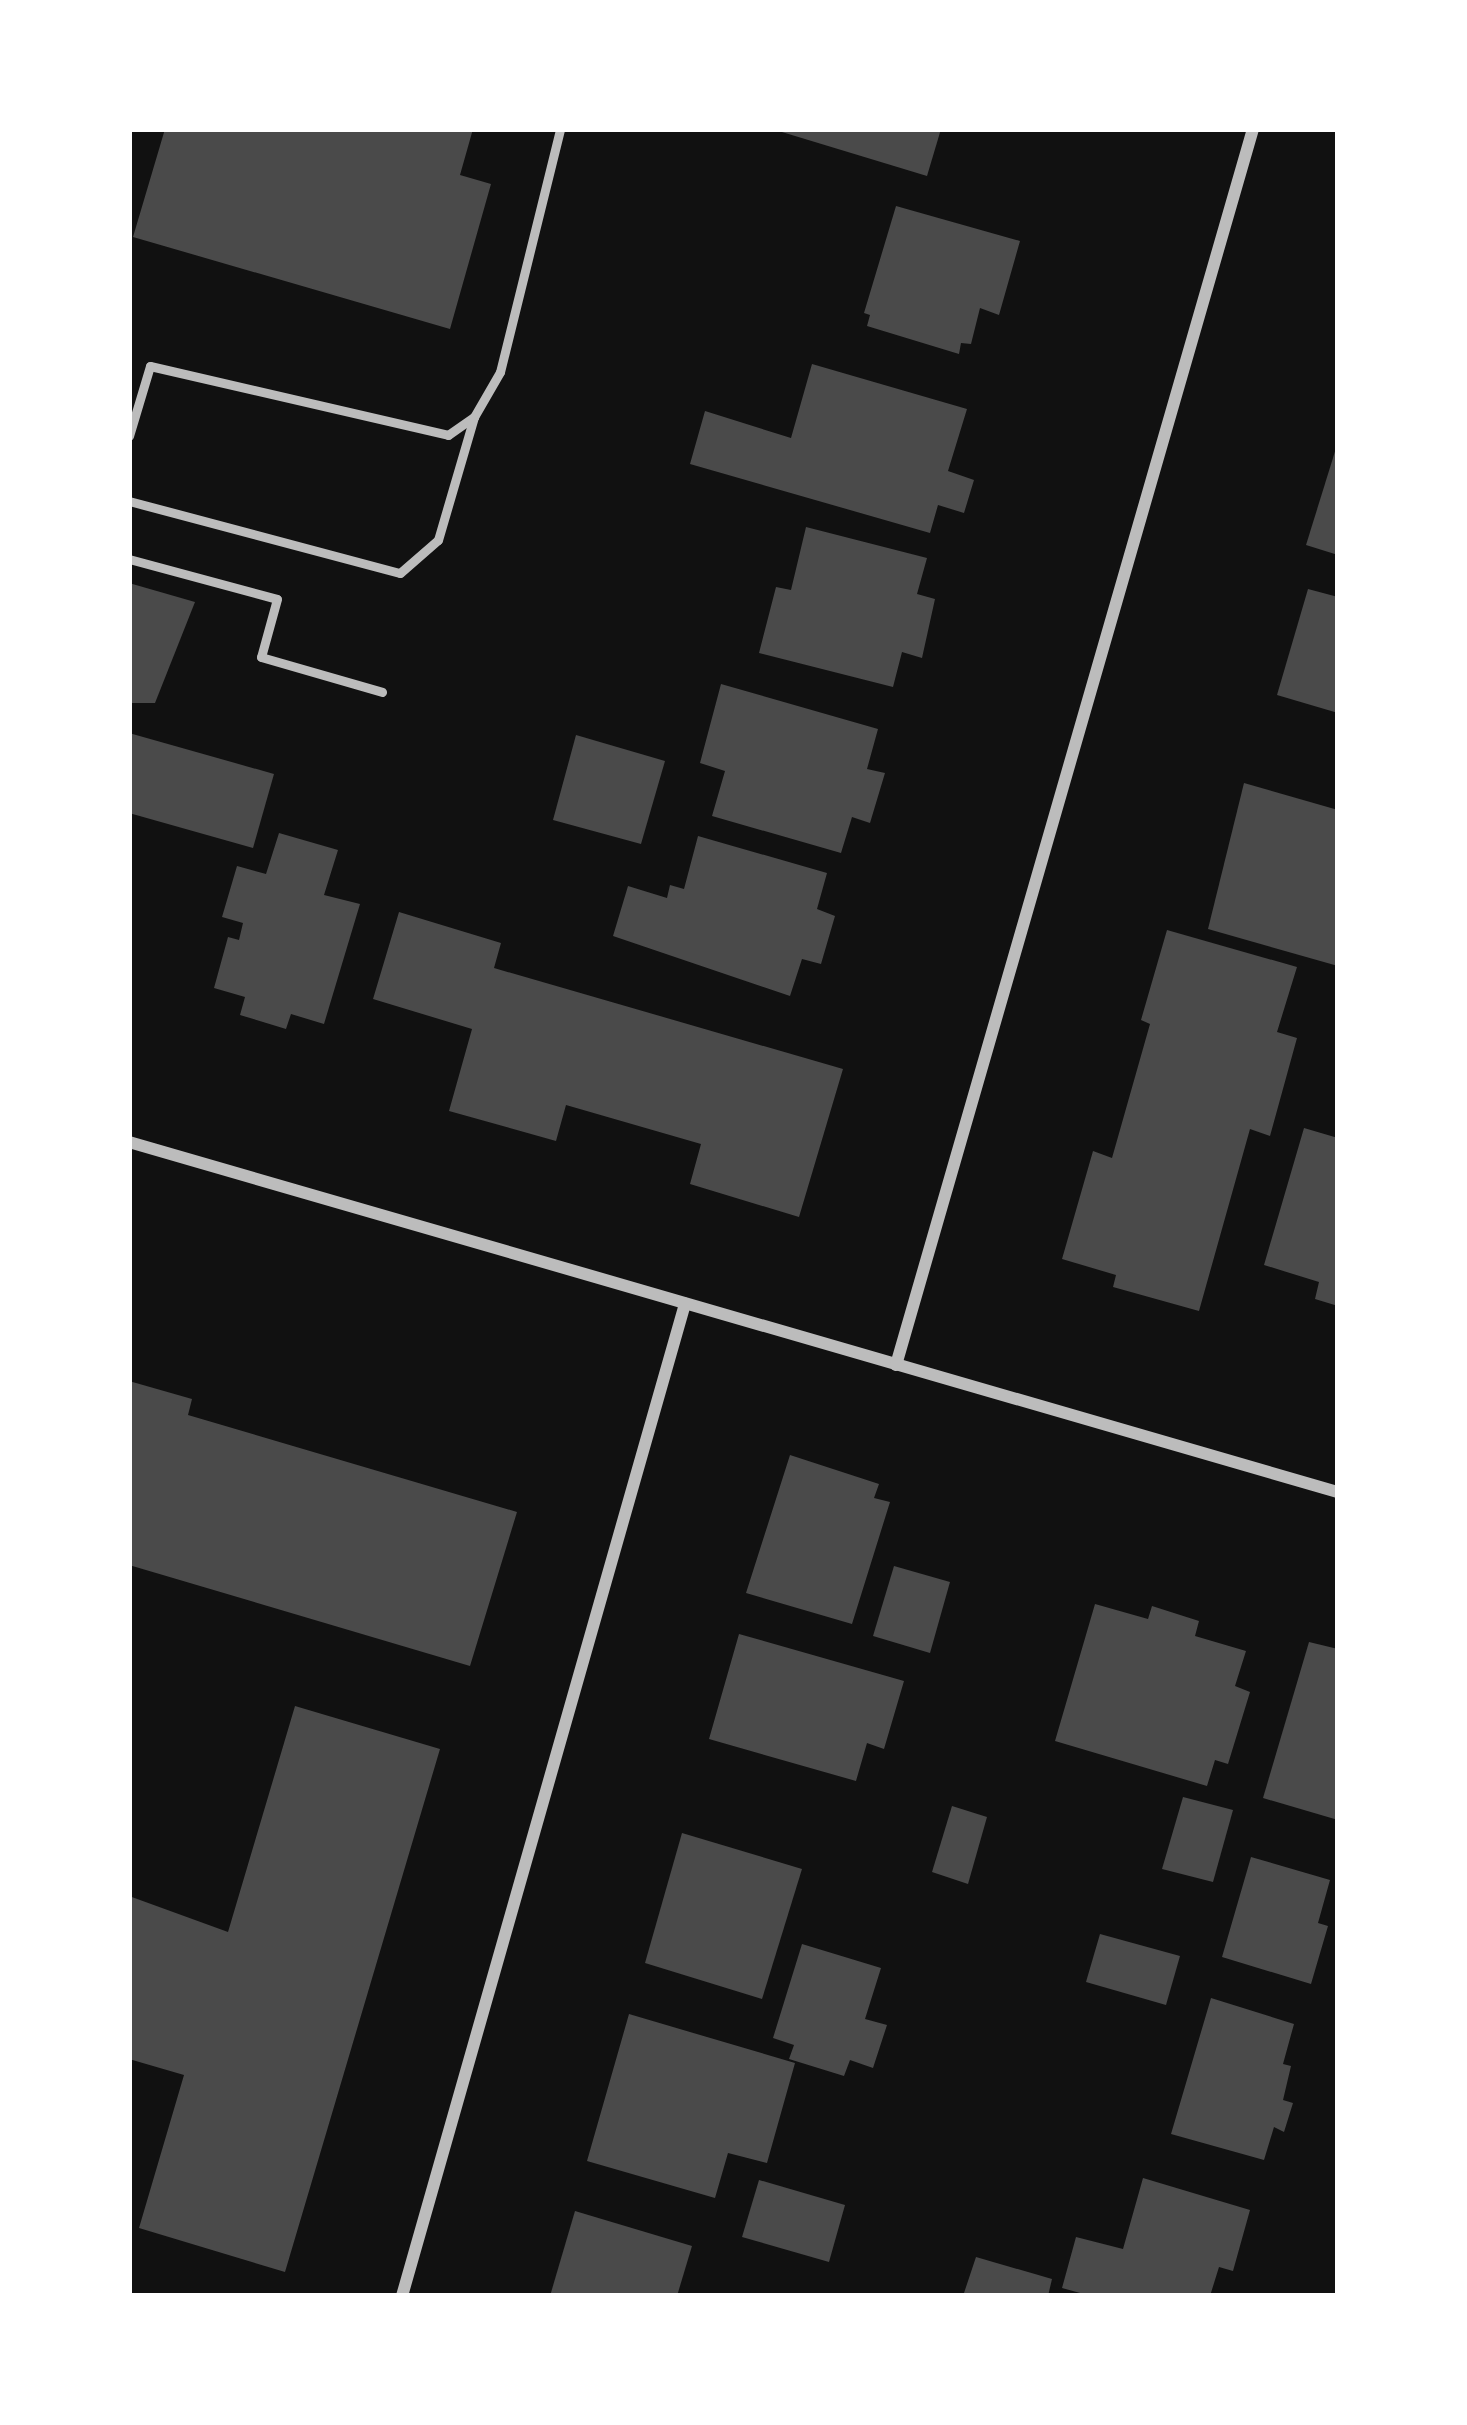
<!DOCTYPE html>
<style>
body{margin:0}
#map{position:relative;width:1467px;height:2425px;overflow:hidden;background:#111;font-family:Overpass,sans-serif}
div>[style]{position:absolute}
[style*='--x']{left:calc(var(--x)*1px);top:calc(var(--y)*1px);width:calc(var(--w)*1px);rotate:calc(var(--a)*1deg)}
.building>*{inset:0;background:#4a4a4a}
.service>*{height:9px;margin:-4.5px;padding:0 4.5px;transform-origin:4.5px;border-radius:4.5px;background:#bcbcbc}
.minor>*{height:12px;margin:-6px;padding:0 6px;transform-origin:6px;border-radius:6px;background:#bcbcbc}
span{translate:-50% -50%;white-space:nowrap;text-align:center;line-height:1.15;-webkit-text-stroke:12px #fff;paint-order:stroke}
.frame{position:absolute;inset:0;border:132px solid #fff;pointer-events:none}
</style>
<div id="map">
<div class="building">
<i style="clip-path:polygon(165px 129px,473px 129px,460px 175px,491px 184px,450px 329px,133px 237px)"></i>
<i style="clip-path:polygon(772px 129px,941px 129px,927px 176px)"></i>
<i style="clip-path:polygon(896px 206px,1020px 241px,999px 315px,980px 308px,971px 344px,961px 343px,959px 354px,867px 326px,870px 315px,864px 313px)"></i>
<i style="clip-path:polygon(812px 364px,967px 409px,948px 471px,974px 480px,964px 513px,938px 505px,930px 533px,690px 464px,705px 411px,791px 438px)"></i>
<i style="clip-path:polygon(1337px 445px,1338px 445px,1338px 555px,1306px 545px)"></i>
<i style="clip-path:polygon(806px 527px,927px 558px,917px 594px,935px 599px,922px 658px,902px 652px,893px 687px,759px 653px,776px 587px,791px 590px)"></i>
<i style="clip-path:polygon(129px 583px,195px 602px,155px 703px,129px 703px)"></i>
<i style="clip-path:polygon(1308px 589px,1338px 597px,1338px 713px,1277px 695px)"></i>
<i style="clip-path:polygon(721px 684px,878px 729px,867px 769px,885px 773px,870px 823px,852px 817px,841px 853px,712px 816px,725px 771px,700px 763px)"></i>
<i style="clip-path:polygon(129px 733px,274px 774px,253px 848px,129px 813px)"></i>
<i style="clip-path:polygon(576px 735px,665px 761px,641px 844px,553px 820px)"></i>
<i style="clip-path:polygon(1244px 783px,1338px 810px,1338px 966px,1208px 929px)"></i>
<i style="clip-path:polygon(279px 833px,338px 850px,324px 895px,360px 904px,324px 1024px,291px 1014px,286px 1029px,240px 1015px,245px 997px,214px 988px,228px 937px,239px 940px,243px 923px,222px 917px,237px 866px,266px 874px)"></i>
<i style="clip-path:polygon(698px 836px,827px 873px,817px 909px,835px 916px,821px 964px,802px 959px,790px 996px,613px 936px,628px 886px,667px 898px,670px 885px,684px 889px)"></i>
<i style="clip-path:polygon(399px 912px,501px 943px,494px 968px,843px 1069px,799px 1217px,690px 1184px,701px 1144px,566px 1105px,556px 1141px,449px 1111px,472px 1029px,373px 999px)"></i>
<i style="clip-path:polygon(1167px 930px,1297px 967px,1277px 1032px,1297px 1038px,1270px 1136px,1250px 1129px,1199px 1311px,1113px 1287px,1116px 1275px,1062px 1259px,1093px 1151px,1112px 1158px,1150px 1024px,1141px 1020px)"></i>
<i style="clip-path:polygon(1304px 1128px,1338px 1138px,1338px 1306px,1315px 1299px,1319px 1282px,1264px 1265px)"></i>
<i style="clip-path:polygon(129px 1381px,192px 1399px,188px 1415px,517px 1512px,470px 1666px,129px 1565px)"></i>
<i style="clip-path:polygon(790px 1455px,879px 1484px,874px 1498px,890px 1502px,852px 1624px,746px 1593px)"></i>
<i style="clip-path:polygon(894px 1566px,950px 1582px,930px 1653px,873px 1636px)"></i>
<i style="clip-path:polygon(1095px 1604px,1148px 1619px,1152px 1606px,1199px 1621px,1195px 1636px,1246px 1651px,1235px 1686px,1250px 1692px,1228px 1764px,1215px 1760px,1207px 1786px,1055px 1741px)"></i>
<i style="clip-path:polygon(739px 1634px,904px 1681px,884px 1749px,867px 1743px,856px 1781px,709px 1739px)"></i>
<i style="clip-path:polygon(1309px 1642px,1338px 1649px,1338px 1820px,1263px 1798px)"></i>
<i style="clip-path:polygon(295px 1706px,440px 1749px,285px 2272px,139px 2228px,184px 2075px,129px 2059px,129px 1896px,228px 1932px)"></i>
<i style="clip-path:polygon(1183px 1797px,1233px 1810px,1213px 1882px,1162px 1869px)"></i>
<i style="clip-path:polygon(952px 1806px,987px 1817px,968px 1884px,932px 1872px)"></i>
<i style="clip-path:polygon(682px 1833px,802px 1869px,762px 1999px,645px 1963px)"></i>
<i style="clip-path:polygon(1251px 1857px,1330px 1880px,1318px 1923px,1328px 1926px,1311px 1984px,1222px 1957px)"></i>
<i style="clip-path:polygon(1100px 1934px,1180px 1956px,1166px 2005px,1086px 1982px)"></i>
<i style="clip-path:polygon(802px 1944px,881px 1968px,865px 2019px,887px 2025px,873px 2068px,850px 2060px,844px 2076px,789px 2059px,794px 2045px,773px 2038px)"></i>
<i style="clip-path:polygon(1211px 1998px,1294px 2024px,1283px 2064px,1291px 2066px,1283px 2100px,1293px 2103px,1284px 2132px,1274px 2127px,1264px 2160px,1171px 2134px)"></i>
<i style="clip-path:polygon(629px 2014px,795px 2063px,767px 2163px,728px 2153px,715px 2198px,587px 2161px)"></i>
<i style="clip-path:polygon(1143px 2178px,1250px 2210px,1233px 2271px,1219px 2267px,1210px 2296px,1091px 2296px,1062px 2288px,1076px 2237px,1123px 2249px)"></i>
<i style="clip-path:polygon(759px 2180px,845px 2205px,829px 2262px,742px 2237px)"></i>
<i style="clip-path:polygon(575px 2211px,692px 2246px,677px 2296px,550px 2296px)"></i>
<i style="clip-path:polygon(976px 2257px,1052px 2279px,1048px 2296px,963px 2296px)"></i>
</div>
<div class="service">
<i style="--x:129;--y:436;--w:73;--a:-73.3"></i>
<i style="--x:150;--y:366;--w:306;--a:13"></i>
<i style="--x:448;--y:435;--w:32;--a:-35"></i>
<i style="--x:474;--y:417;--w:52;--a:-60"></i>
<i style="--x:500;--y:372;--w:250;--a:-76.1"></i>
<i style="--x:129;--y:501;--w:280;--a:14.9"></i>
<i style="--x:400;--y:573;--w:50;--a:-41"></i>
<i style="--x:438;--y:540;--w:128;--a:-73.7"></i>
<i style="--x:129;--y:559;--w:153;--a:15.1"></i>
<i style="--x:277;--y:599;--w:60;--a:105.4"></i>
<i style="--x:261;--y:657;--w:126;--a:16.1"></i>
</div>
<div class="minor">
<i style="--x:129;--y:1142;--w:1259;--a:16.15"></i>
<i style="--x:896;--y:1365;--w:1287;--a:-73.89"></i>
<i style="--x:402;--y:2296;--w:1032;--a:-74.08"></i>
</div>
<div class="frame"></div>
</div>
